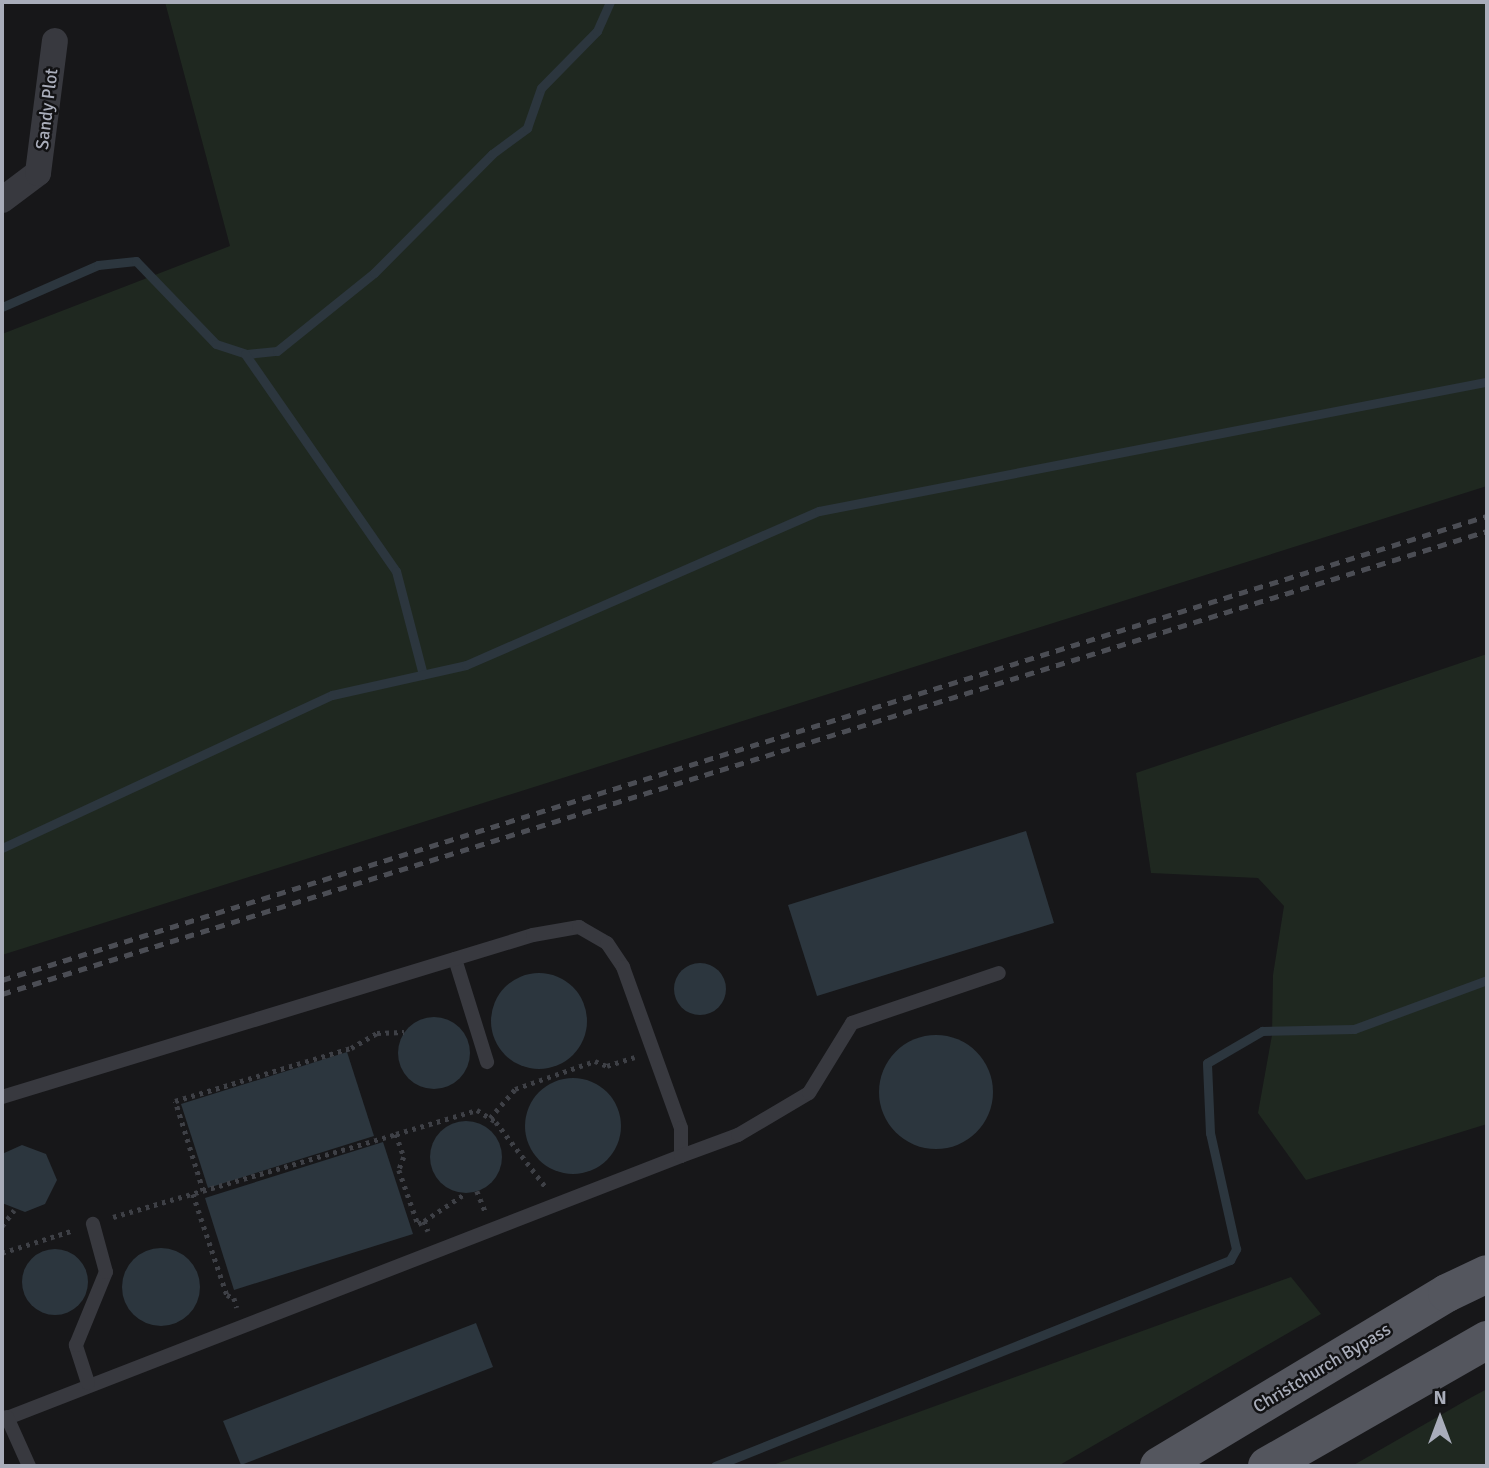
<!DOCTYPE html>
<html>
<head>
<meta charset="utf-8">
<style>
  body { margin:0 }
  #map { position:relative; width:1489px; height:1468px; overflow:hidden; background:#171719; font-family:Signika,sans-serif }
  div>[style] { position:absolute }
  .green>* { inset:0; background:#1f2820 }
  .water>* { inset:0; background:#2c363e }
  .round { border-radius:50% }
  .stream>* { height:9px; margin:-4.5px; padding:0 4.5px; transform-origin:4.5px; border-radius:4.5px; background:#2c363e }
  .path>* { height:4.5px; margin-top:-2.25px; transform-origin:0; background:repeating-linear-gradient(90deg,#3e4046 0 3.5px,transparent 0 8.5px) }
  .service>* { height:14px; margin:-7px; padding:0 7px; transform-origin:7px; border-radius:7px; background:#38393f }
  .minor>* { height:26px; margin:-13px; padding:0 13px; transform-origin:13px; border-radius:13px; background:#38393f }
  .primary>* { height:38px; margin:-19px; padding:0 19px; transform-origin:19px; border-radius:19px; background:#54565e }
  .rail>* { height:5px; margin-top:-2.5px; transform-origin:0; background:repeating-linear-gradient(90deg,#4b4d54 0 9px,transparent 0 16px) }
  span { translate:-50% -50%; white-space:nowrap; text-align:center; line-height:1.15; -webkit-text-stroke:5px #121214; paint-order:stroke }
  .street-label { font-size:18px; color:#a9adba }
  .frame { position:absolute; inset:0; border:4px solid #a9adba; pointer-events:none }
  .north { position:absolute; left:1405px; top:1384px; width:70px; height:70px; -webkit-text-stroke:5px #121214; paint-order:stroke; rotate:0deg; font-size:19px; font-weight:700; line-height:28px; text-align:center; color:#a9adba }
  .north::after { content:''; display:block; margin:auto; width:24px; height:32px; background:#a9adba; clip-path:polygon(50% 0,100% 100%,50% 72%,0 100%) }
</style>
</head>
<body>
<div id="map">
  <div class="green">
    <i style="clip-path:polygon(165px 2px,1487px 2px,1487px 486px,2px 955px,2px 334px,230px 246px)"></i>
    <i style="clip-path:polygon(1487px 654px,1487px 1124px,1306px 1180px,1258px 1113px,1272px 1035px,1273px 975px,1284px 906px,1258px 878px,1151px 873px,1136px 773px)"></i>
    <i style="clip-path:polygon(1291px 1277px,1321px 1314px,1058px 1466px,770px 1466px)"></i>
    <i style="clip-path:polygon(1487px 1389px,1487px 1466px,1352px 1466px,1472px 1397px)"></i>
  </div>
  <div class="water">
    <i style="clip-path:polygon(1026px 831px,1054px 923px,817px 996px,788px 905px)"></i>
    <i class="round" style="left:674px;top:963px;width:52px;height:52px"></i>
    <i class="round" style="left:491px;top:973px;width:96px;height:96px"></i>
    <i class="round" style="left:398px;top:1017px;width:72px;height:72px"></i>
    <i class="round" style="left:879px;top:1035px;width:114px;height:114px"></i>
    <i style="clip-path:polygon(347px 1052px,374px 1136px,208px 1188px,181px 1104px)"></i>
    <i class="round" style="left:525px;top:1078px;width:96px;height:96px"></i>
    <i class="round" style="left:430px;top:1121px;width:72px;height:72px"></i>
    <i style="clip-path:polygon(383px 1142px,413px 1234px,234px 1290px,205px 1198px)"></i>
    <i style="clip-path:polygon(22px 1145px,46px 1154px,57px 1180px,45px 1204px,25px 1212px,2px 1203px,2px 1154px)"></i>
    <i class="round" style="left:122px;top:1248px;width:78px;height:78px"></i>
    <i class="round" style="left:22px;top:1249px;width:66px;height:66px"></i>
    <i style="clip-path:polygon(476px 1323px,493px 1367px,241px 1465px,223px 1421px)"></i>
  </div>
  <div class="stream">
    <i style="left:2px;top:307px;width:105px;rotate:-23.6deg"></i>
    <i style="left:98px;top:265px;width:38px;rotate:-6deg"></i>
    <i style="left:136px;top:261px;width:115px;rotate:46.1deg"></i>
    <i style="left:216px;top:344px;width:33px;rotate:18deg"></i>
    <i style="left:247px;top:354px;width:30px;rotate:-6deg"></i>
    <i style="left:277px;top:351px;width:124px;rotate:-38.8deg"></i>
    <i style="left:374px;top:273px;width:168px;rotate:-45.2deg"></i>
    <i style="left:492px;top:154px;width:44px;rotate:-36.6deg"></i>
    <i style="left:527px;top:128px;width:42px;rotate:-70.7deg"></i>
    <i style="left:541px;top:88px;width:80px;rotate:-45.5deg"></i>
    <i style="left:597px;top:31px;width:32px;rotate:-66deg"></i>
    <i style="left:245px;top:354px;width:264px;rotate:55.2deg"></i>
    <i style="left:396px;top:571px;width:107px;rotate:75.4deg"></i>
    <i style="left:2px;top:848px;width:364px;rotate:-24.9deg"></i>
    <i style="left:332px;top:695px;width:137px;rotate:-12.6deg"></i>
    <i style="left:466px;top:665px;width:385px;rotate:-23.6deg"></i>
    <i style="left:819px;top:511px;width:678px;rotate:-10.96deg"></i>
    <i style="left:715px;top:1466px;width:555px;rotate:-21.8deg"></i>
    <i style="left:1230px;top:1260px;width:13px;rotate:-61deg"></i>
    <i style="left:1236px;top:1249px;width:119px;rotate:-102.6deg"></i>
    <i style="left:1210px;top:1133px;width:70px;rotate:-92.5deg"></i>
    <i style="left:1207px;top:1063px;width:64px;rotate:-30.2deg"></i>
    <i style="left:1262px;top:1031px;width:92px;rotate:-1.2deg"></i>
    <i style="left:1354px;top:1029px;width:142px;rotate:-20.2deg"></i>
  </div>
  <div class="path">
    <i style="left:490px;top:1118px;width:38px;rotate:-49deg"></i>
    <i style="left:515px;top:1089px;width:85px;rotate:-19.3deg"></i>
    <i style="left:595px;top:1061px;width:13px;rotate:23deg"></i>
    <i style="left:607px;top:1066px;width:29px;rotate:-18deg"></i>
    <i style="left:396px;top:1134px;width:84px;rotate:-16.5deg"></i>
    <i style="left:477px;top:1110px;width:22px;rotate:32deg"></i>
    <i style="left:496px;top:1122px;width:81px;rotate:52.6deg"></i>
    <i style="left:203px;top:1191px;width:94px;rotate:-107.3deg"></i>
    <i style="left:175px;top:1101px;width:184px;rotate:-16.8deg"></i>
    <i style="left:351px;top:1048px;width:30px;rotate:-30deg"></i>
    <i style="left:377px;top:1033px;width:27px;rotate:-2deg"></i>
    <i style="left:477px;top:1191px;width:22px;rotate:68deg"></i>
    <i style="left:193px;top:1194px;width:107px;rotate:71.4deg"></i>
    <i style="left:227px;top:1295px;width:8px;rotate:23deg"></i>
    <i style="left:234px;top:1298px;width:10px;rotate:73deg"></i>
    <i style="left:113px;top:1217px;width:295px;rotate:-16.3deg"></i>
    <i style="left:396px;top:1134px;width:24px;rotate:71deg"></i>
    <i style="left:404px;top:1157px;width:14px;rotate:111deg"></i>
    <i style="left:399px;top:1170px;width:57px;rotate:70.6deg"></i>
    <i style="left:418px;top:1224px;width:7px;rotate:-27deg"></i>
    <i style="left:424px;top:1221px;width:11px;rotate:68deg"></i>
    <i style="left:424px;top:1221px;width:50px;rotate:-33.7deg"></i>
    <i style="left:2px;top:1226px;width:20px;rotate:-53deg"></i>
    <i style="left:2px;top:1253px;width:76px;rotate:-17.7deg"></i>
  </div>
  <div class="service">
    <i style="left:455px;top:959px;width:108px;rotate:72.7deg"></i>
    <i style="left:2px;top:1097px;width:555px;rotate:-16.97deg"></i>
    <i style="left:533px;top:935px;width:47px;rotate:-9.9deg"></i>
    <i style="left:579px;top:927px;width:32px;rotate:30deg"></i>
    <i style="left:607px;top:943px;width:29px;rotate:56deg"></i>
    <i style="left:623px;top:967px;width:171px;rotate:70.2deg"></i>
    <i style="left:681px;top:1128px;width:28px;rotate:90deg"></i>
    <i style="left:681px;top:1156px;width:729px;rotate:158.75deg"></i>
    <i style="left:681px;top:1156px;width:61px;rotate:-20.2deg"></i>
    <i style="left:738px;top:1135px;width:82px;rotate:-30.6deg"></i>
    <i style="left:809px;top:1093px;width:82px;rotate:-58.4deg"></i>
    <i style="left:852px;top:1023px;width:155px;rotate:-18.8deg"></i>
    <i style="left:88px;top:1383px;width:40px;rotate:-108deg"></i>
    <i style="left:76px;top:1345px;width:79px;rotate:-67.7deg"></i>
    <i style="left:106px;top:1272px;width:50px;rotate:-105.2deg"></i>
    <i style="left:7px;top:1417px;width:54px;rotate:65.8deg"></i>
  </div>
  <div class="minor">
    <i style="left:2px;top:200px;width:45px;rotate:-36.9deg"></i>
    <i style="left:38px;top:173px;width:133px;rotate:-82.7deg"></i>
  </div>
  <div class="primary">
    <i style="left:1159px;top:1466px;width:336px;rotate:-31deg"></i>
    <i style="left:1447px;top:1293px;width:44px;rotate:-25.4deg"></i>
    <i style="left:1267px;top:1466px;width:254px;rotate:-29.8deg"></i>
  </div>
  <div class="rail">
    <i style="left:2px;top:980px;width:1556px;rotate:-17.35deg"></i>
    <i style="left:2px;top:994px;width:1556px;rotate:-17.32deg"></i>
  </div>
  <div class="street-label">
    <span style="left:47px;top:109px;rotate:-83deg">Sandy Plot</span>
    <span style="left:1322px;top:1368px;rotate:-31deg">Christchurch Bypass</span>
  </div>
  <div class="frame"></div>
  <div class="north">N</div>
</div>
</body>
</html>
